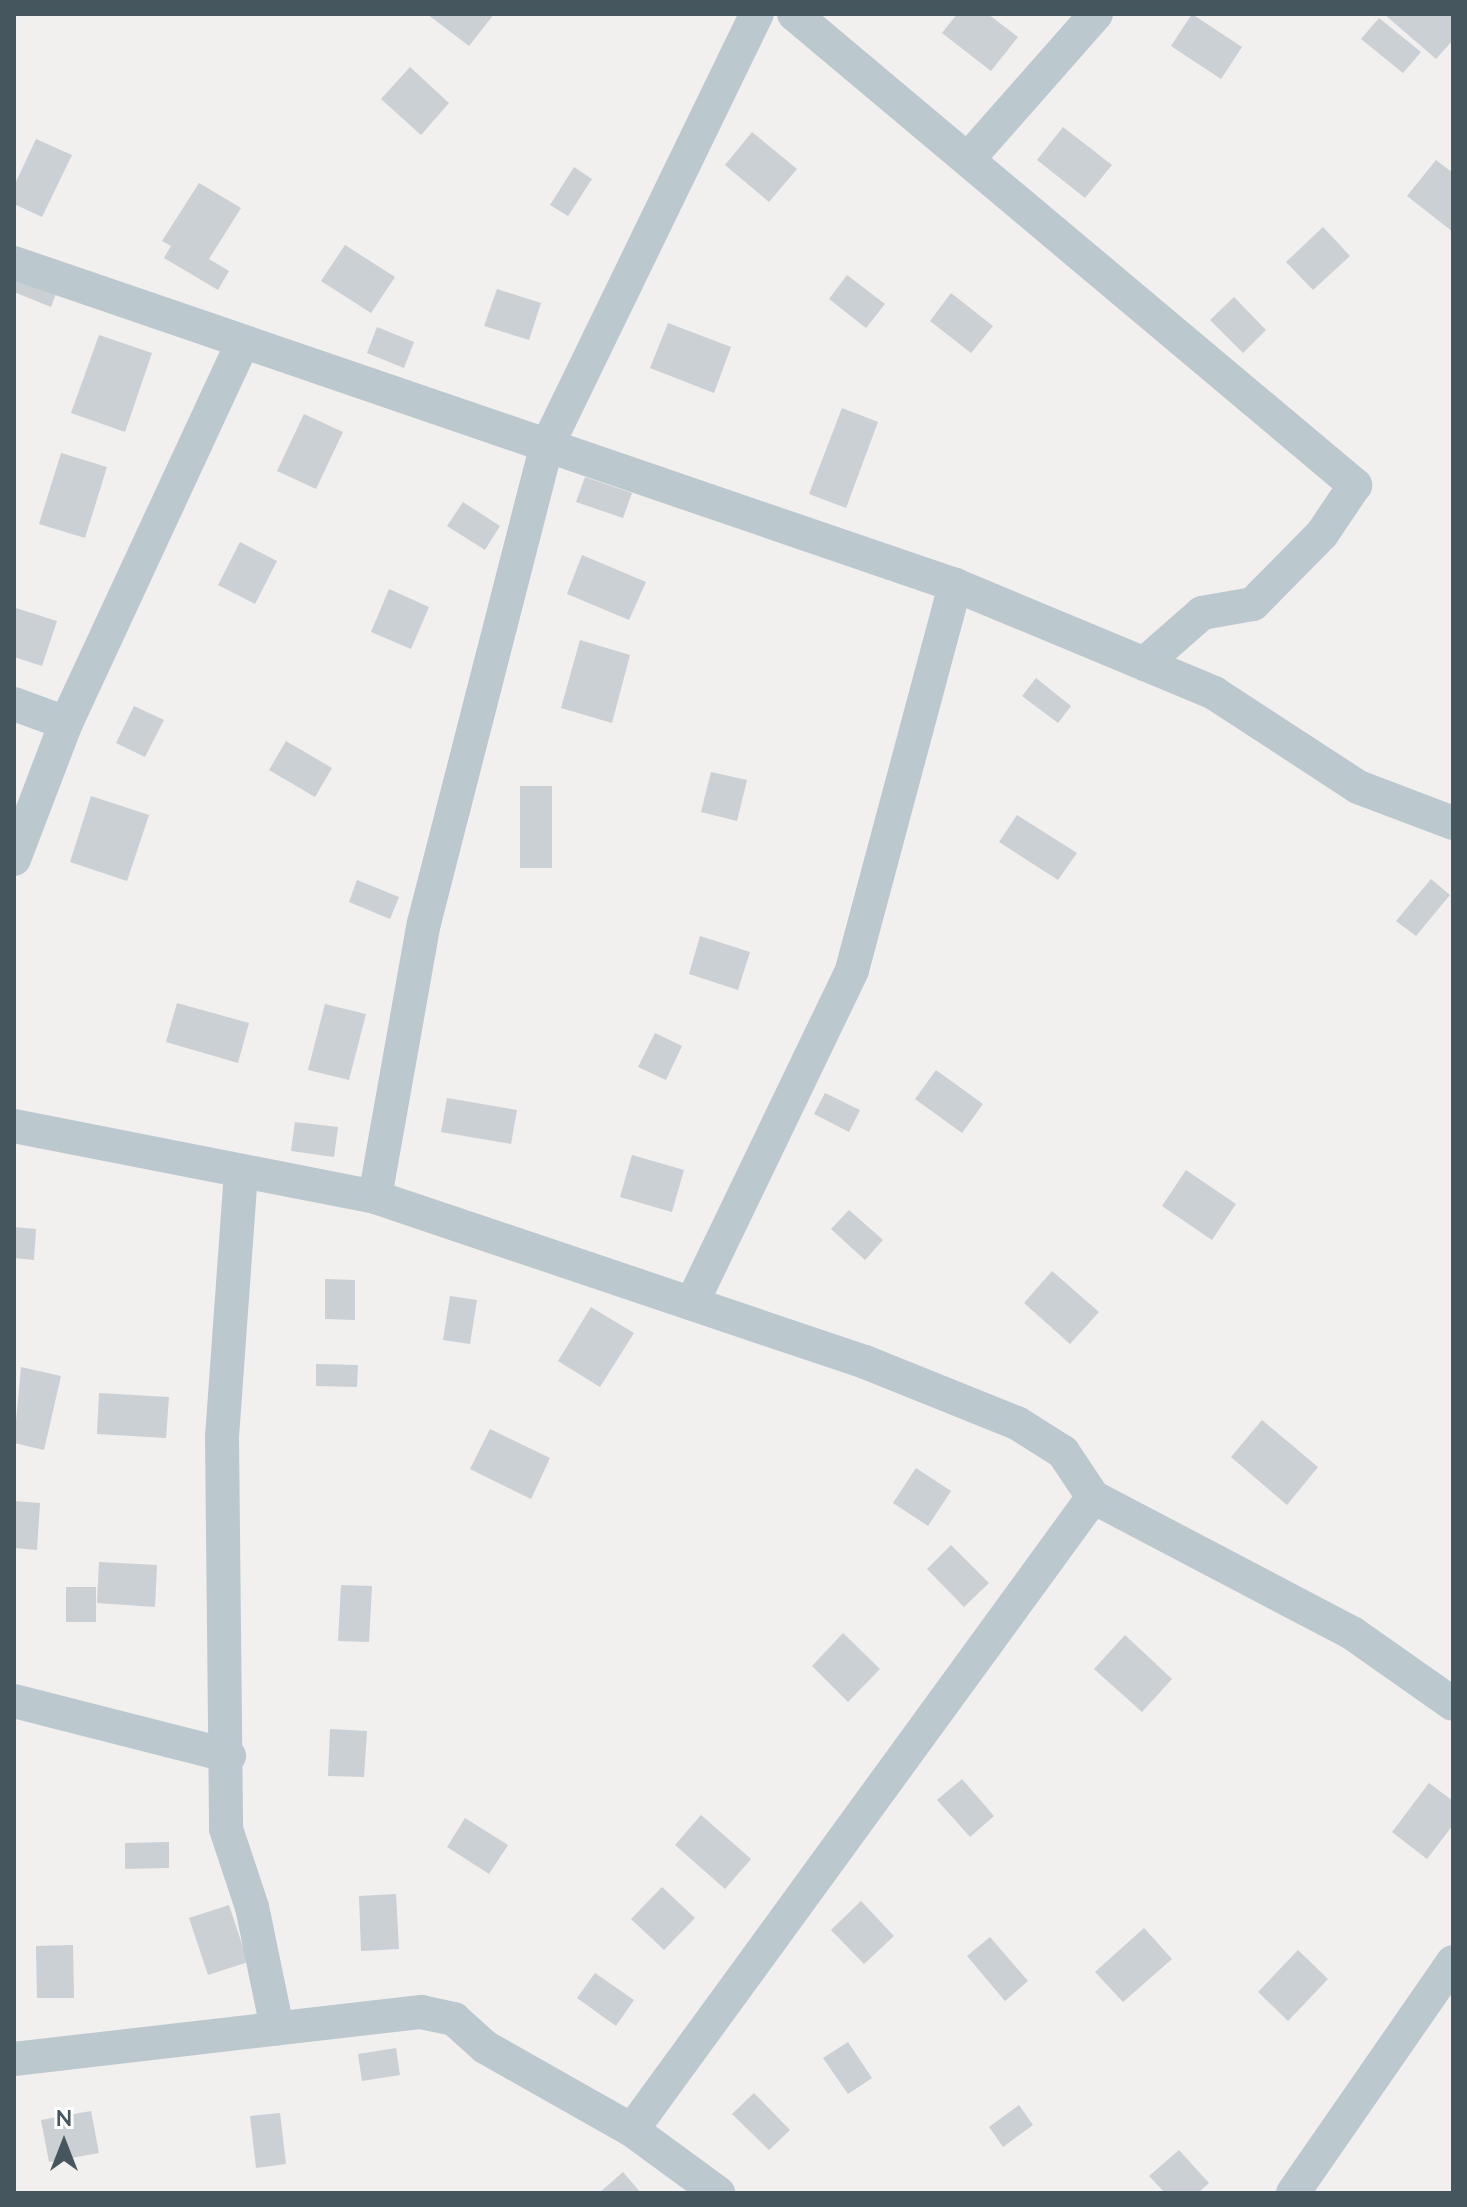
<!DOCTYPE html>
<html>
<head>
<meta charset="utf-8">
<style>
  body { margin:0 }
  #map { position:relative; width:1467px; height:2207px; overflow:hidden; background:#f2efef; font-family:"Nunito Sans",sans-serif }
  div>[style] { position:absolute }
  .building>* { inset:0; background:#cad0d4 }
  .street>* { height:34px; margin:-17px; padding:0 17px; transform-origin:17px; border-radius:17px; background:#bbc9cf }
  span { translate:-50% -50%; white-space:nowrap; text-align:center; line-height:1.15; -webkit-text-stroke:8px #fff; paint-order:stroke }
  .frame { position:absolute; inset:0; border:16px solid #45565e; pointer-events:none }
  .north { position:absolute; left:24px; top:2103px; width:80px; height:80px; -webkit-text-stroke:6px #fff; paint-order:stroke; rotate:0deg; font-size:22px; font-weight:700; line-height:32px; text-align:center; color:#45565e }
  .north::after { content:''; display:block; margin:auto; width:28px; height:36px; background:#45565e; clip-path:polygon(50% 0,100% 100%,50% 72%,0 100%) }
</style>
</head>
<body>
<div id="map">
  <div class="building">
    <i style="clip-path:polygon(427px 14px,494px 14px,469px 46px)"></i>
    <i style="clip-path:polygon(957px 14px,988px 14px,1018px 37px,991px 71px,942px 33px)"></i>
    <i style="clip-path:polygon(1192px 14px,1242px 47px,1221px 79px,1171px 46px)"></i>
    <i style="clip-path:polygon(1384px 14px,1453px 14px,1453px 40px,1436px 59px)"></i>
    <i style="clip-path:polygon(1379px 18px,1421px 52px,1403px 73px,1361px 39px)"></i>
    <i style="clip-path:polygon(410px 67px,449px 103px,421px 135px,381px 99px)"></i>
    <i style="clip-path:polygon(1063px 127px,1112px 165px,1085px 198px,1037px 160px)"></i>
    <i style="clip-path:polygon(752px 132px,797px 169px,769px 202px,725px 165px)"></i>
    <i style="clip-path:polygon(36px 139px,72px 155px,42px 217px,14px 204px,14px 186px)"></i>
    <i style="clip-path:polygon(1436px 160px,1453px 173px,1453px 232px,1407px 196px)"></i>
    <i style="clip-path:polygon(574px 167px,592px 179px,568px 216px,550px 205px)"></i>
    <i style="clip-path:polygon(199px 183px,241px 208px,209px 259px,229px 271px,218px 290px,164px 258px,171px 246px,162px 241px)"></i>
    <i style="clip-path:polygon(1323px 227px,1350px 256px,1313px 290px,1286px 262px)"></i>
    <i style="clip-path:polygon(345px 245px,395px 277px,371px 313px,321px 281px)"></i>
    <i style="clip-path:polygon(14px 269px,59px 286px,51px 307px,14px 292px)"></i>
    <i style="clip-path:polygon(847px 275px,885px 304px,866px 328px,829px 299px)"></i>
    <i style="clip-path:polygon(497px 289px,541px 303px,529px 340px,484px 326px)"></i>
    <i style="clip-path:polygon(951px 293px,993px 326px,971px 353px,930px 321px)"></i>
    <i style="clip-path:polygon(1234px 297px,1266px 330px,1243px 353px,1210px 320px)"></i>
    <i style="clip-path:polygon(668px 323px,731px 347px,714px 393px,650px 368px)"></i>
    <i style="clip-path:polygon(377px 327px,414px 342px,404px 368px,367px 353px)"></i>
    <i style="clip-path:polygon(99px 335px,152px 353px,125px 432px,71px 413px)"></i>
    <i style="clip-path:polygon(842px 408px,878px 422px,846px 508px,809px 494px)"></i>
    <i style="clip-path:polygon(304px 414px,343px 432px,316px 489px,277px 471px)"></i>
    <i style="clip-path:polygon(61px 453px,107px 467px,85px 538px,39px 524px)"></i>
    <i style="clip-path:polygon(585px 477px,632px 493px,623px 518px,576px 502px)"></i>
    <i style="clip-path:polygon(463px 502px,500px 526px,485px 550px,447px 526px)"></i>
    <i style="clip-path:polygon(240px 542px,277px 561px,255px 604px,218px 585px)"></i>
    <i style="clip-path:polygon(582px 555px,646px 582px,629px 620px,567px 594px)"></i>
    <i style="clip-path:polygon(389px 589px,429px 607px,411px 649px,371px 632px)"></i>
    <i style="clip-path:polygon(16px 608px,57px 621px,42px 666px,14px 657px)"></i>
    <i style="clip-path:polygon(580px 640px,630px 655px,612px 723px,561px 708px)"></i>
    <i style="clip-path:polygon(1036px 678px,1071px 706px,1058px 723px,1022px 696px)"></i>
    <i style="clip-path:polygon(134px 706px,164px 720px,145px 757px,116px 743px)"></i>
    <i style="clip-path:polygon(286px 741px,332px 768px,315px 797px,269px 770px)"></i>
    <i style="clip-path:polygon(711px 772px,747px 780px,737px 821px,701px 812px)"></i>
    <i style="clip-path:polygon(520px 786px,552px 786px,552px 868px,520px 868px)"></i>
    <i style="clip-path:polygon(91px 796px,149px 815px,127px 881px,70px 862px)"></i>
    <i style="clip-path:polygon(1017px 815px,1077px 853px,1058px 880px,999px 842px)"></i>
    <i style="clip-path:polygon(1431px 879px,1450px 895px,1416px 936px,1396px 921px)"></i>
    <i style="clip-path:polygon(357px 880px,399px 897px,390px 919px,349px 902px)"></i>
    <i style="clip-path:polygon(700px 936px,750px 952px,738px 990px,689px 974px)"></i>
    <i style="clip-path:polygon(177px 1003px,249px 1023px,238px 1063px,166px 1042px)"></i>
    <i style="clip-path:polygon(325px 1004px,366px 1014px,349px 1080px,308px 1070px)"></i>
    <i style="clip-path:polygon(655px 1033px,682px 1046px,666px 1080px,638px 1067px)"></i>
    <i style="clip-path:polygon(936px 1070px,983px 1104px,962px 1133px,915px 1099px)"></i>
    <i style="clip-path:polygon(825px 1093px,860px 1110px,849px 1132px,814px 1114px)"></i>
    <i style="clip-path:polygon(447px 1098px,517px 1110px,511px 1144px,441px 1132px)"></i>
    <i style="clip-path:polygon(295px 1122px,338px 1127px,334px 1157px,291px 1151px)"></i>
    <i style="clip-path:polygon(632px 1155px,684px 1170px,672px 1212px,620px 1197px)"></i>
    <i style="clip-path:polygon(1186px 1170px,1236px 1204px,1212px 1240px,1162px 1206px)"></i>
    <i style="clip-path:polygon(849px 1210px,883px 1240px,865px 1260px,831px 1229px)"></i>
    <i style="clip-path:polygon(14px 1227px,36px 1229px,34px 1260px,14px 1258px)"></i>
    <i style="clip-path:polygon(1052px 1271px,1099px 1312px,1070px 1344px,1024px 1303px)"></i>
    <i style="clip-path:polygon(325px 1279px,355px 1280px,355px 1320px,325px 1319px)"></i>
    <i style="clip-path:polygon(450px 1296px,477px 1300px,470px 1344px,443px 1340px)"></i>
    <i style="clip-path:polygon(591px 1307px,634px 1333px,600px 1387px,558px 1361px)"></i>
    <i style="clip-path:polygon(316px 1364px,358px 1365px,357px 1387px,316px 1386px)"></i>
    <i style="clip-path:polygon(21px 1367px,61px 1376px,44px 1450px,14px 1443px)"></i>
    <i style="clip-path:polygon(99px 1393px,169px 1397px,166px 1438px,97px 1434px)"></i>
    <i style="clip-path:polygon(1262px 1420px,1318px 1467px,1287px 1505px,1231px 1457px)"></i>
    <i style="clip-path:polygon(490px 1429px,550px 1458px,531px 1499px,470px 1469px)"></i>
    <i style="clip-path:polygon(916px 1468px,951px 1491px,928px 1526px,893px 1503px)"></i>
    <i style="clip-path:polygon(14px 1501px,40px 1503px,37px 1550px,14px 1548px)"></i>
    <i style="clip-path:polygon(951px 1545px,989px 1583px,964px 1607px,927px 1569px)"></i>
    <i style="clip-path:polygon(99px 1562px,157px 1565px,155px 1607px,97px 1603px)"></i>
    <i style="clip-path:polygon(341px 1585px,372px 1586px,369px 1642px,338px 1641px)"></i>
    <i style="clip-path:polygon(66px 1587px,96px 1587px,96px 1622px,66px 1622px)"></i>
    <i style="clip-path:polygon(843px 1633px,880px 1669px,848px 1702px,812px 1666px)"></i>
    <i style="clip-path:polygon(1125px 1635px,1172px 1679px,1142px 1712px,1094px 1669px)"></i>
    <i style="clip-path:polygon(330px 1729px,367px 1731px,364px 1777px,328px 1776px)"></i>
    <i style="clip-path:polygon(962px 1779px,994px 1816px,970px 1837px,937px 1800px)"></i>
    <i style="clip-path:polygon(1429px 1783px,1453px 1801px,1453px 1825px,1427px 1859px,1392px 1832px)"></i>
    <i style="clip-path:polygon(701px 1815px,751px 1859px,725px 1889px,675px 1845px)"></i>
    <i style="clip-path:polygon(465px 1818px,508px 1845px,489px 1874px,447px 1847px)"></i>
    <i style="clip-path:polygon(169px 1842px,169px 1868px,125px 1869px,125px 1843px)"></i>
    <i style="clip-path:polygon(662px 1887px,695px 1918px,664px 1950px,631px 1919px)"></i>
    <i style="clip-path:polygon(396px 1894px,399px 1949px,361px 1951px,359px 1896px)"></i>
    <i style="clip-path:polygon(861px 1901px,894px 1936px,864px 1964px,831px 1930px)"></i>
    <i style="clip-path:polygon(229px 1905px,248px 1962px,208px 1975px,189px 1918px)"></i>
    <i style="clip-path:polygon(1144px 1928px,1172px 1959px,1123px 2002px,1095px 1972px)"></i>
    <i style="clip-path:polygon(990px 1937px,1028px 1981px,1005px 2001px,967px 1956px)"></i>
    <i style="clip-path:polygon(73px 1945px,74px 1998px,37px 1998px,36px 1946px)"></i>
    <i style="clip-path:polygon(1298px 1950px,1328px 1979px,1288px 2021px,1258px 1992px)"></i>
    <i style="clip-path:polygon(595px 1973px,634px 2000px,616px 2026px,577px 1998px)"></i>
    <i style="clip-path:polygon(848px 2042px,872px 2078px,848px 2094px,823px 2058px)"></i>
    <i style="clip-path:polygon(396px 2048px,400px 2075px,362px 2081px,358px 2054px)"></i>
    <i style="clip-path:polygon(754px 2093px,790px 2130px,769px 2150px,732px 2114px)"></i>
    <i style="clip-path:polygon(1019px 2105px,1033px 2125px,1003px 2147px,989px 2127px)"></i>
    <i style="clip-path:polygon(91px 2111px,99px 2153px,49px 2162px,41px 2120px)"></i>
    <i style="clip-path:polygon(280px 2113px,286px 2164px,256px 2168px,250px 2116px)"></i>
    <i style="clip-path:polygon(1179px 2150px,1209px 2183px,1198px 2193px,1165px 2193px,1149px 2176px)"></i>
    <i style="clip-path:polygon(623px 2172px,641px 2193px,599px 2193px)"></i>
  </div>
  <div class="street">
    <i style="left:794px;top:14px;width:733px;rotate:40.02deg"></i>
    <i style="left:1355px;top:485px;width:59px;rotate:124deg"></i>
    <i style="left:1322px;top:534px;width:98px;rotate:134.6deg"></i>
    <i style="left:1253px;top:604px;width:52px;rotate:170deg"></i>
    <i style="left:1202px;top:613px;width:77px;rotate:138.7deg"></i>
    <i style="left:969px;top:158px;width:192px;rotate:-48.6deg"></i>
    <i style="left:14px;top:263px;width:995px;rotate:18.89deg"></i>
    <i style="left:955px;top:585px;width:281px;rotate:22.6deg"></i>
    <i style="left:1214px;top:693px;width:172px;rotate:33.1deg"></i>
    <i style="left:1358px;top:787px;width:102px;rotate:20.8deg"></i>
    <i style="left:14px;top:704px;width:55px;rotate:20.1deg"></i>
    <i style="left:14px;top:859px;width:146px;rotate:-69.1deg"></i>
    <i style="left:66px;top:723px;width:416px;rotate:-65.1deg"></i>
    <i style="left:14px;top:1126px;width:368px;rotate:11.1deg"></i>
    <i style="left:375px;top:1197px;width:517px;rotate:18.61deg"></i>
    <i style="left:865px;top:1362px;width:164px;rotate:21.9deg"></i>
    <i style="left:1017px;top:1423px;width:54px;rotate:32.2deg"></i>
    <i style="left:1063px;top:1452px;width:54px;rotate:56.3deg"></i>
    <i style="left:1093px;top:1497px;width:293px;rotate:27.7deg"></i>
    <i style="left:1352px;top:1633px;width:123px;rotate:35.1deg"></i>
    <i style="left:241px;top:1172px;width:266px;rotate:94.1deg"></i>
    <i style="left:222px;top:1437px;width:392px;rotate:89.4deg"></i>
    <i style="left:226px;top:1829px;width:82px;rotate:71.6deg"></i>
    <i style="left:252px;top:1907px;width:124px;rotate:78.3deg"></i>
    <i style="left:375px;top:1197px;width:278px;rotate:-79.9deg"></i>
    <i style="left:424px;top:923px;width:490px;rotate:-75.6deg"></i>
    <i style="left:546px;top:448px;width:483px;rotate:-64.1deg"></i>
    <i style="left:692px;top:1303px;width:369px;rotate:-64.3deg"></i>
    <i style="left:852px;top:970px;width:399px;rotate:-75deg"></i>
    <i style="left:14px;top:1701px;width:222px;rotate:14.3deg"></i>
    <i style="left:14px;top:2059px;width:410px;rotate:-6.6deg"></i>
    <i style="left:421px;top:2012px;width:34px;rotate:12deg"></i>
    <i style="left:454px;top:2019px;width:42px;rotate:42.1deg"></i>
    <i style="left:485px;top:2047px;width:169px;rotate:29.5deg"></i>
    <i style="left:632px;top:2130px;width:107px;rotate:36.2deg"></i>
    <i style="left:632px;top:2130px;width:783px;rotate:-53.93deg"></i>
    <i style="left:1293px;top:2193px;width:281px;rotate:-55.3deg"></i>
  </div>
  <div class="frame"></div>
  <div class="north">N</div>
</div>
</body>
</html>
